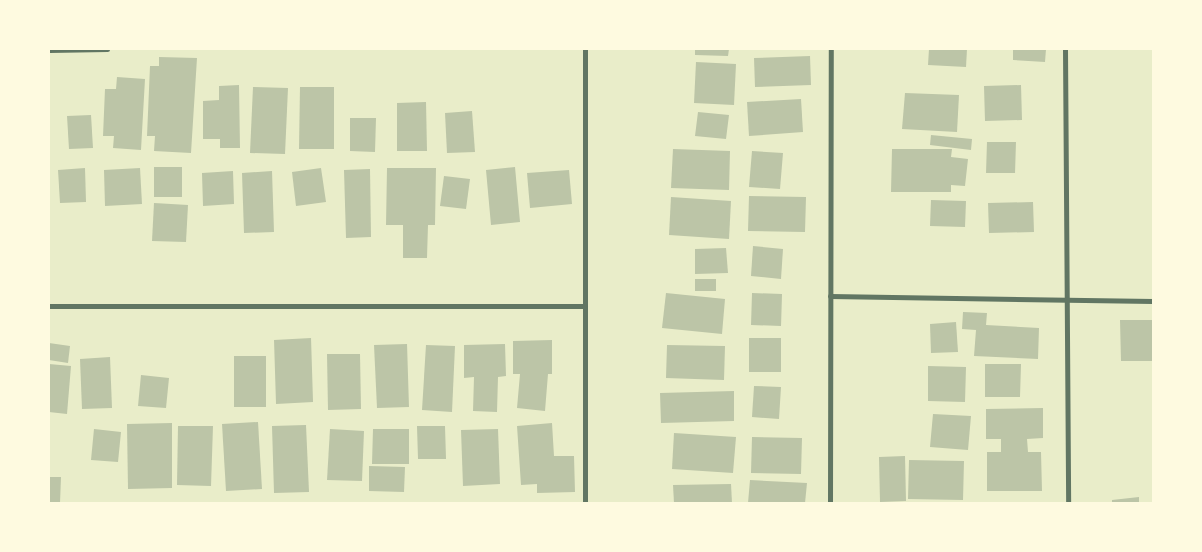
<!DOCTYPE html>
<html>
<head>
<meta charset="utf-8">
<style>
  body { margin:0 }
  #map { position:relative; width:1202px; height:552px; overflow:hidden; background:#e9edc9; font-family:"IBM Plex Sans",sans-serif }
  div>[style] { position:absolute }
  .building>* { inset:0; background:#bcc5a7 }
  .minor>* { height:5px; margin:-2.5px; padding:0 2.5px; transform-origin:2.5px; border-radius:2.5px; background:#617663 }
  span { translate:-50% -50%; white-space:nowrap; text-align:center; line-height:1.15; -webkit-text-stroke:5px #fefae0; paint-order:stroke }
  .frame { position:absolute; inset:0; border:50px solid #fefae0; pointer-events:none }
</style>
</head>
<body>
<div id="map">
  <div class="building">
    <i style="clip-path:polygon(695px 49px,729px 49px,728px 56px,695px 55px)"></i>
    <i style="clip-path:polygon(929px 49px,967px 49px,966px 67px,928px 65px)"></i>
    <i style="clip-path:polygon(1013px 49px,1046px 49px,1045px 62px,1013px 60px)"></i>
    <i style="clip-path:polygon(810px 56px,811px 85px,755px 87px,754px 58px)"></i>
    <i style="clip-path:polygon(159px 57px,197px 58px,191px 153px,154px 151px,155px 136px,147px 136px,150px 66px,159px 66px)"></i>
    <i style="clip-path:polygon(696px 62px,736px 64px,734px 105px,694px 103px)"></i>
    <i style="clip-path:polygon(117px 77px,145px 79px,141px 150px,113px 148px,114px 136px,103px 136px,105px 89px,116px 89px)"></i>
    <i style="clip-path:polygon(239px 85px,240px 148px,220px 148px,220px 139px,203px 139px,203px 101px,219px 100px,219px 86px)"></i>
    <i style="clip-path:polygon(1021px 85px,1022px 120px,985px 121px,984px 86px)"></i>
    <i style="clip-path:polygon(253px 87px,288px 88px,285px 154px,250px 153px)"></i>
    <i style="clip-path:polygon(300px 87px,334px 87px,334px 149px,299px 149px)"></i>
    <i style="clip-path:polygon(905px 93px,959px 95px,957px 132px,902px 129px)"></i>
    <i style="clip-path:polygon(801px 99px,803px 132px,749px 136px,747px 102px)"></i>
    <i style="clip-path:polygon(426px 102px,427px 151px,397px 151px,397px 103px)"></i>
    <i style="clip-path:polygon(472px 111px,475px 152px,447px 153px,445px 113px)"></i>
    <i style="clip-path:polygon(698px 112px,729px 115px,726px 139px,695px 136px)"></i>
    <i style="clip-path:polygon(91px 115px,93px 148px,69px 149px,67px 116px)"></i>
    <i style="clip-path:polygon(350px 118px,376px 118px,375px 152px,350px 151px)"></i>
    <i style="clip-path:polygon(931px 135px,972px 139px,971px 150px,930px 145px)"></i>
    <i style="clip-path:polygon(987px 142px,1016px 142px,1015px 173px,986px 173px)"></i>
    <i style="clip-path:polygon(673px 149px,730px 151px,729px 190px,671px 188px)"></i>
    <i style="clip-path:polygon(892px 149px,952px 149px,951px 157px,968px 159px,965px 186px,951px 185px,951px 192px,891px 192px)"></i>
    <i style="clip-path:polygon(752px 151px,783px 153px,780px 189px,749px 187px)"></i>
    <i style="clip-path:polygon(154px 167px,182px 167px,182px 197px,154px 197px)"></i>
    <i style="clip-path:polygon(515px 167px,520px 222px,491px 225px,486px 170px)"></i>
    <i style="clip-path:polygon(85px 168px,86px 202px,60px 203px,58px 170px)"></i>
    <i style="clip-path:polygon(140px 168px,142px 204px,105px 206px,104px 170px)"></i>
    <i style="clip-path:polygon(321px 168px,326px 202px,296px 206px,292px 172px)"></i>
    <i style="clip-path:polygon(387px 168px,436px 168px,435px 225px,428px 225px,427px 258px,403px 258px,403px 225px,386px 225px)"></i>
    <i style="clip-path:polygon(370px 169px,371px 237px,346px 238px,344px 170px)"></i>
    <i style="clip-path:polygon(569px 170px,572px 204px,530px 208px,527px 173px)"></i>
    <i style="clip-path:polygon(233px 171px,234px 204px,203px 206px,202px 173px)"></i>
    <i style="clip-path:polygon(272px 171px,274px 232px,244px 233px,242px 173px)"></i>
    <i style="clip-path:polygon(444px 176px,470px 179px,466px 209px,440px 206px)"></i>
    <i style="clip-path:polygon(749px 196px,806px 197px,805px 232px,748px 231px)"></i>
    <i style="clip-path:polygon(671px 197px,731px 201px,729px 239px,669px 235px)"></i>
    <i style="clip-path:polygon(931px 200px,966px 201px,965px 227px,930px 226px)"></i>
    <i style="clip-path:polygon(1033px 202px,1034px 232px,989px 233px,988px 203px)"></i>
    <i style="clip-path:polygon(154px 203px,188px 205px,186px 242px,152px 241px)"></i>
    <i style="clip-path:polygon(753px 246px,783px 249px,781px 279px,751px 276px)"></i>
    <i style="clip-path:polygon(726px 248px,728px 273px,695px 274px,695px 249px)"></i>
    <i style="clip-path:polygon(695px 279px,716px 279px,716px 291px,695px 291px)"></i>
    <i style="clip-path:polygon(666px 293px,725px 299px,722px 334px,662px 328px)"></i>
    <i style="clip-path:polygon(752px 293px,782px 294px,781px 326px,751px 325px)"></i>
    <i style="clip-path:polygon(963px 312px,987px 313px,986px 325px,1039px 328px,1038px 359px,974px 356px,976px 330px,962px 329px)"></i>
    <i style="clip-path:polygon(1120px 320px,1153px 320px,1153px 361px,1121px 361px)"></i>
    <i style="clip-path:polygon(956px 322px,958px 352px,931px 353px,930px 324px)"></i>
    <i style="clip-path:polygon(311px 338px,313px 402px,276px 404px,274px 340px)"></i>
    <i style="clip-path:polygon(749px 338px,781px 338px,781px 372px,749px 372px)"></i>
    <i style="clip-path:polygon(552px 340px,552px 374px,548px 374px,545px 411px,517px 408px,520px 374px,513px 374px,513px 341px)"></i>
    <i style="clip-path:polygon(49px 343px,70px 346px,68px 363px,49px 360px)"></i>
    <i style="clip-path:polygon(407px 344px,409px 407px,377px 408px,374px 345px)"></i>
    <i style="clip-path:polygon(505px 344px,506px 376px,498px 377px,497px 412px,473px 411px,474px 377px,464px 378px,464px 345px)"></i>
    <i style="clip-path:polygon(426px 345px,455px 346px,452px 412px,422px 410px)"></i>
    <i style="clip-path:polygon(667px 345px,725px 346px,724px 380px,666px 378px)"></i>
    <i style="clip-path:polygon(327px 354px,360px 354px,361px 409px,328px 410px)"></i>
    <i style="clip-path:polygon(234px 356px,266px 356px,266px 407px,234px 407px)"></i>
    <i style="clip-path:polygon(110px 357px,112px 408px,82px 409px,80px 359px)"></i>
    <i style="clip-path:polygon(49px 364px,71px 366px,67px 414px,49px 412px)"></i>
    <i style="clip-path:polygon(985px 364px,1021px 364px,1020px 397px,985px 397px)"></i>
    <i style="clip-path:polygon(928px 366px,966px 367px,965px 402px,928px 401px)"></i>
    <i style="clip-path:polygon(141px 375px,169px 378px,166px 408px,138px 406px)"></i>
    <i style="clip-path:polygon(754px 386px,781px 387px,779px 419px,752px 417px)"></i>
    <i style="clip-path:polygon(734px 391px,734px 421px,661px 423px,660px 393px)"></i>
    <i style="clip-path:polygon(1043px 408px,1043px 438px,1027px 439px,1028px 452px,1041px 452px,1042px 491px,987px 491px,987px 452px,1001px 452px,1001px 439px,986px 439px,986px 409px)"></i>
    <i style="clip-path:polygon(933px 414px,971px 416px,968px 450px,930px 447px)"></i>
    <i style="clip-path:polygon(258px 422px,262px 489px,226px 491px,222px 424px)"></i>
    <i style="clip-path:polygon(172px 423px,172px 488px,128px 489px,127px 424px)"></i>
    <i style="clip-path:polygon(552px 423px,554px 456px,574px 456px,575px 492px,537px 493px,537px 484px,521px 485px,517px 426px)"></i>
    <i style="clip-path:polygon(306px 425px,309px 492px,274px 493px,272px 426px)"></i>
    <i style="clip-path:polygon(178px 426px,213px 426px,211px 486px,177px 485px)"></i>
    <i style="clip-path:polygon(417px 426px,445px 426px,446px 459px,418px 459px)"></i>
    <i style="clip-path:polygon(94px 429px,121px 432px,118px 462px,91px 460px)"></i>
    <i style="clip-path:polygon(330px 429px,364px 431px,362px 481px,327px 480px)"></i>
    <i style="clip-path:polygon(373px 429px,409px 429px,409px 464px,372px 464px)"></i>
    <i style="clip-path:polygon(498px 429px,500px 484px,463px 486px,461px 430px)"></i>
    <i style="clip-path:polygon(674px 433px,736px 437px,733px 473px,672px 469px)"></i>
    <i style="clip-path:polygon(752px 437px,802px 438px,801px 474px,751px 473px)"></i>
    <i style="clip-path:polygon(905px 456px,906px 501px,880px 502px,879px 457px)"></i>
    <i style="clip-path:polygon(909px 460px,964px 461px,963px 500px,908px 499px)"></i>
    <i style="clip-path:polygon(369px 466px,405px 467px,404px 492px,369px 491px)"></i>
    <i style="clip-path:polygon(49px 477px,61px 477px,60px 503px,49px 503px)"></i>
    <i style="clip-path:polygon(750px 480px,807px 483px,805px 503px,748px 503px)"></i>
    <i style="clip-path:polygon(731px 484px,732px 503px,674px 503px,673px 485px)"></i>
    <i style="clip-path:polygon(1139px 497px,1139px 503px,1112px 503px,1112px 500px)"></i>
  </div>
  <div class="minor">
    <i style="left:585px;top:49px;width:454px;rotate:90deg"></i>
    <i style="left:1065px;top:49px;width:454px;rotate:89.6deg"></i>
    <i style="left:49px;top:50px;width:58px;rotate:-1deg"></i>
    <i style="left:830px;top:296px;width:323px;rotate:0.9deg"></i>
    <i style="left:49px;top:306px;width:536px"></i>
    <i style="left:830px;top:503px;width:454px;rotate:-89.9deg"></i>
  </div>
  <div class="frame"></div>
</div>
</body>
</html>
